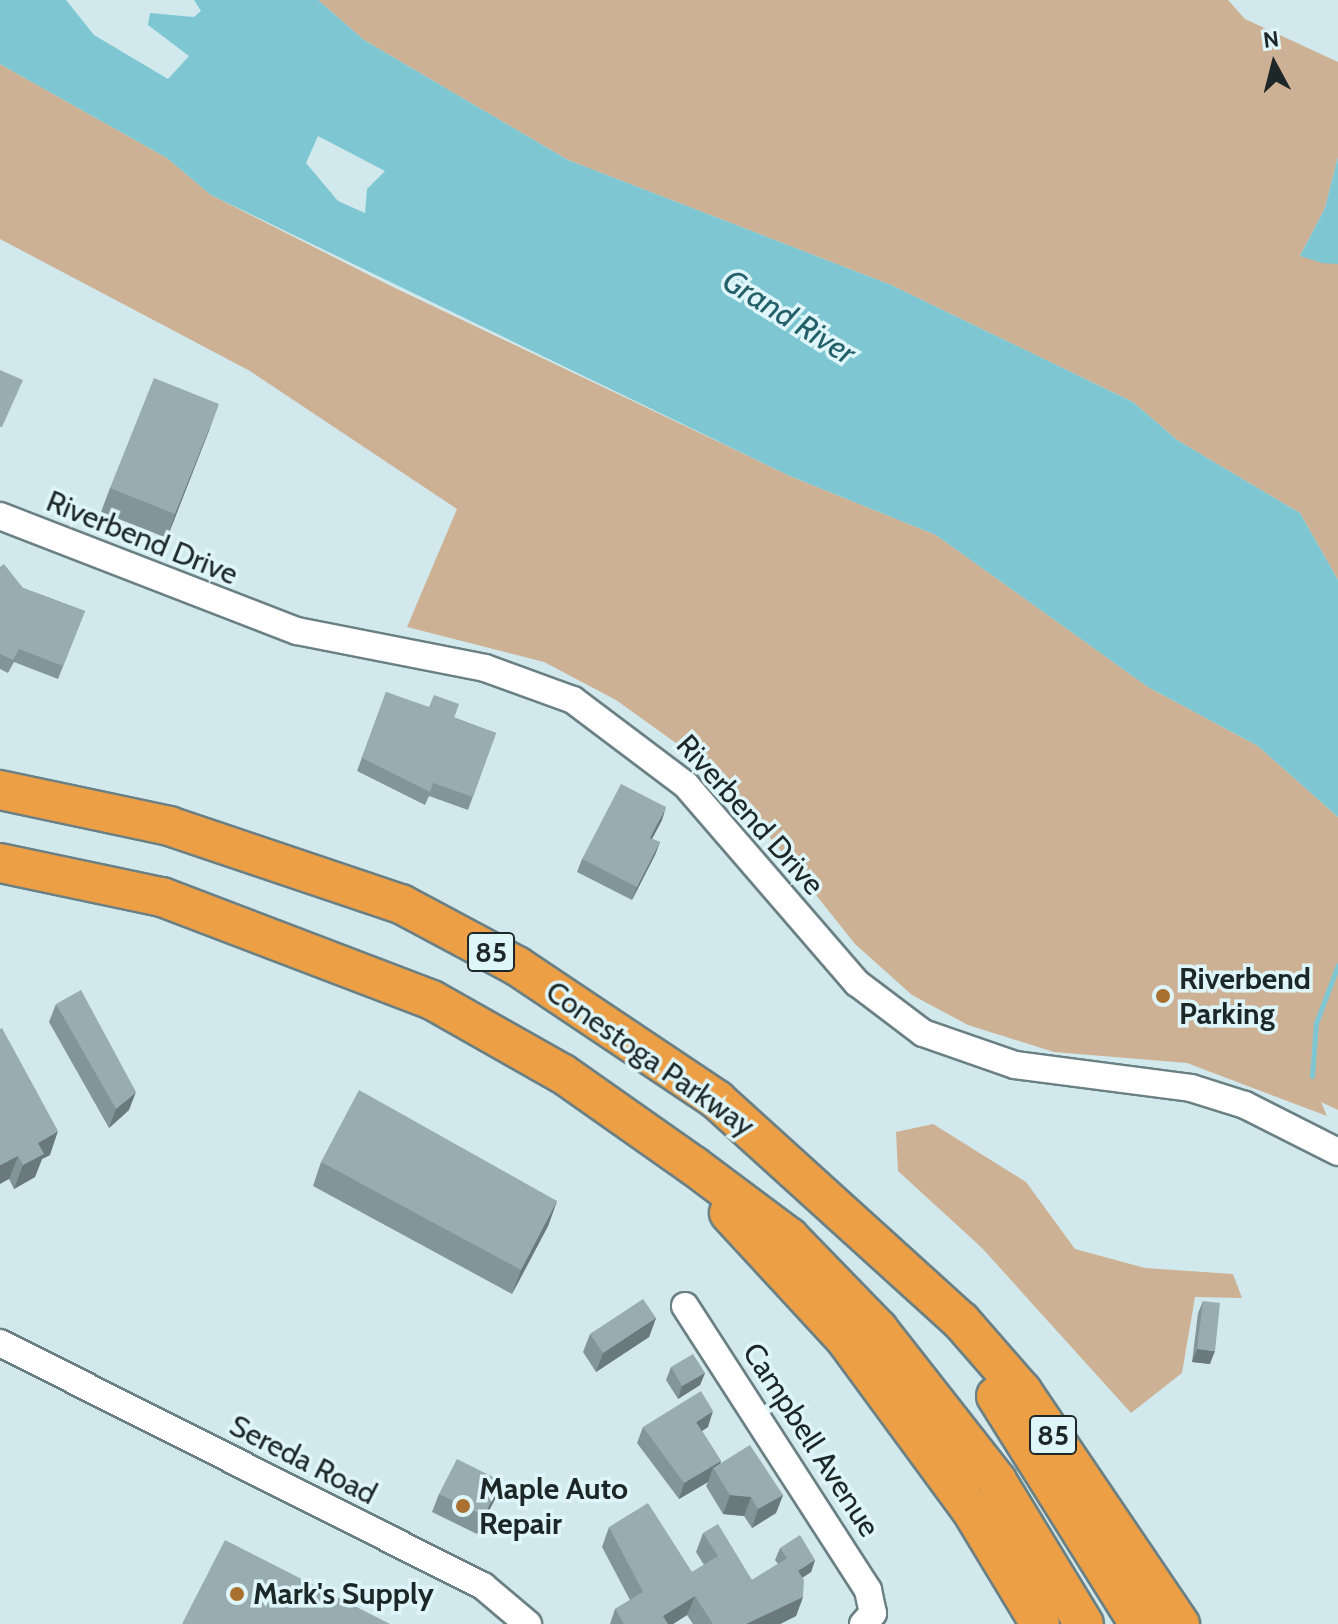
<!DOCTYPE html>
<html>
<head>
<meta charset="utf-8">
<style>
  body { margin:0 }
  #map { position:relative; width:1338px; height:1624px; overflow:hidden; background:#d1e9ed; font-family:Cabin,sans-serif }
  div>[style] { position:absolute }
  .green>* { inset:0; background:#cdb195 }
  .water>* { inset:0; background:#7ec7d2 }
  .stream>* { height:5px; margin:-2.5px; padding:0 2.5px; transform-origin:2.5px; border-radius:2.5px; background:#7ec7d2 }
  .roads { filter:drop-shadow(2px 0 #6b8084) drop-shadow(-2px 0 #6b8084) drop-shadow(0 2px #6b8084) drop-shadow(0 -2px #6b8084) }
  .minor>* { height:26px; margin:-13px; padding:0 13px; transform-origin:13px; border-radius:13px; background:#fff }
  .highway>* { height:38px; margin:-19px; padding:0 19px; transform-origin:19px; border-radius:19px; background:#ed9f45 }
  .wall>* { inset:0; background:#829598 }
  .shaded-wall>* { inset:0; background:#6a797c }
  .building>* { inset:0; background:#97adb1 }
  .dots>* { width:22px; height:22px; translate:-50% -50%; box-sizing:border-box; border:4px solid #def6fa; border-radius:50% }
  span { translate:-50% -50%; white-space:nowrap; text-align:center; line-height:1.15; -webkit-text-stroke:7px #def6fa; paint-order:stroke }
  .shield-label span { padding:2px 6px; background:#def6fa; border:2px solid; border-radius:6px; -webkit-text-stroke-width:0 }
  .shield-label { font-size:28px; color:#1e2728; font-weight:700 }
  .street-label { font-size:30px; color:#1e2728 }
  .poi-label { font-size:30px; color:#1e2728; font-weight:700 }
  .left { translate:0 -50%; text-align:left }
  .water-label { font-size:32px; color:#246069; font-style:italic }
  .north { position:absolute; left:1234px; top:24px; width:80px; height:80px; -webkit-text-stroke:6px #def6fa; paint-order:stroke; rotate:353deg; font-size:22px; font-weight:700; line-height:32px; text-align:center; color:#1e2728 }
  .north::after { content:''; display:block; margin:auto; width:28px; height:36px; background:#1e2728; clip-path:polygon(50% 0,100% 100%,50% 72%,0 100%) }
</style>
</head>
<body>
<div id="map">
  <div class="green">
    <i style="clip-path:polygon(318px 0,1228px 0,1245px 19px,1338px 62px,1338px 157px,1325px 208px,1300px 256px,1338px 264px,1338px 580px,1300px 513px,1177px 440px,1133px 402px,891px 285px,568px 160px,364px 40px)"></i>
    <i style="clip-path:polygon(0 64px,167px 158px,211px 195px,393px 287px,790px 476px,936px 535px,1148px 687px,1258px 746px,1338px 817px,1338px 1110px,1321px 1102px,1327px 1116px,1187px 1063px,1054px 1052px,968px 1025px,912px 995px,855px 944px,757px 821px,687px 751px,616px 700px,544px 662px,407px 627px,457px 509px,250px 371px,0 239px)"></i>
    <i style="clip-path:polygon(933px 1124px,1026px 1182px,1075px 1249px,1145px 1268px,1233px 1274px,1242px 1298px,1195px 1297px,1182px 1373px,1131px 1413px,982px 1248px,898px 1171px,896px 1132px)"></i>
  </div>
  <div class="water">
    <i style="clip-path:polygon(evenodd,0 0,66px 0,94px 35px,168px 79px,189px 56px,148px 25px,150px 13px,194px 17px,201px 11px,194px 0,318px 0,364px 40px,568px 160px,891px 285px,1133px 402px,1177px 440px,1300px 513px,1338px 580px,1338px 817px,1258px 746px,1148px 687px,936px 535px,790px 476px,211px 195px,167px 158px,0 64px,0 0,318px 136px,385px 171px,367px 189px,365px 213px,338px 201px,306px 163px,318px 136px)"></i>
    <i style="clip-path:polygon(1338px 157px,1338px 264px,1322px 263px,1300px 256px,1325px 208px)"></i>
  </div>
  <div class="stream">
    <i style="left:1312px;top:1076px;width:53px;rotate:-85.7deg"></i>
    <i style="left:1316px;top:1023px;width:62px;rotate:-69.2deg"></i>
  </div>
  <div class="roads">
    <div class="minor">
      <i style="left:0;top:516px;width:318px;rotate:21.2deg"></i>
      <i style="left:297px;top:631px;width:192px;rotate:11.1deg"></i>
      <i style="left:485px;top:668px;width:94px;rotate:20deg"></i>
      <i style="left:573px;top:700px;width:141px;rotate:37deg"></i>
      <i style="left:686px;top:785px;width:262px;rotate:49.2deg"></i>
      <i style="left:857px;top:983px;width:83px;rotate:37.1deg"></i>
      <i style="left:923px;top:1033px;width:97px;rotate:19.2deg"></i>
      <i style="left:1015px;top:1065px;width:177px;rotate:7.4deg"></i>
      <i style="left:1191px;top:1088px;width:57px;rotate:17.5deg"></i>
      <i style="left:1245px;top:1105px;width:104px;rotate:26.8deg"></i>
      <i style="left:685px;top:1306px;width:338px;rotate:57.2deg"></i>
      <i style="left:868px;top:1590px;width:24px;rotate:78deg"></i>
      <i style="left:873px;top:1613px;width:15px;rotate:132deg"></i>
      <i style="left:0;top:1343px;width:541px;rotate:26.71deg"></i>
      <i style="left:483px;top:1586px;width:59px;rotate:40.2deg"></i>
    </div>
    <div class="highway">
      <i style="left:0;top:790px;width:173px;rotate:12deg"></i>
      <i style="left:169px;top:826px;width:245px;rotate:18.6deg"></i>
      <i style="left:401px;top:904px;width:132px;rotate:28.1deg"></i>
      <i style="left:517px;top:966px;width:241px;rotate:33.8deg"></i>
      <i style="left:717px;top:1100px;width:329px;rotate:42.2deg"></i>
      <i style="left:961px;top:1321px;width:93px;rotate:48.9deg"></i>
      <i style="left:1022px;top:1391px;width:282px;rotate:55.9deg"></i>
      <i style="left:0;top:863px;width:166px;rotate:11.9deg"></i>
      <i style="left:162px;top:897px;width:289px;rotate:20.9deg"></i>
      <i style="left:432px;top:1000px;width:150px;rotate:29.5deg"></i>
      <i style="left:563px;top:1074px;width:160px;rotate:35.1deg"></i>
      <i style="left:694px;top:1166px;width:119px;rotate:36.8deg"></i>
      <i style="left:789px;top:1237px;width:128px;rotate:45.9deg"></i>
      <i style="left:878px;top:1329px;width:193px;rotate:51.9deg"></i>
      <i style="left:997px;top:1481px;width:167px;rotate:58.7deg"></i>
      <i style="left:729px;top:1213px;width:173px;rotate:47.3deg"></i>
      <i style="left:846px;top:1340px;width:211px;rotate:53.7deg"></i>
      <i style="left:971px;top:1510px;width:133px;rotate:58.8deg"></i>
      <i style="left:996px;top:1396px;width:269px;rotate:57.9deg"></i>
    </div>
  </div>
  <div class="wall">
    <i style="clip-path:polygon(210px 428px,167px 538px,101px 512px,110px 488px)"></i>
    <i style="clip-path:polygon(0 567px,23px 588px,85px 611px,58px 679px,14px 662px,8px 673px,0 669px)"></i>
    <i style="clip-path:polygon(386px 692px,496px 733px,468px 810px,429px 796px,425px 805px,357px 771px)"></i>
    <i style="clip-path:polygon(662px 820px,652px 839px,660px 842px,655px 855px,632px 900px,577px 872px,582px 859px)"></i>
    <i style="clip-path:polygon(56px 1004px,129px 1110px,109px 1128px,49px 1022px)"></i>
    <i style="clip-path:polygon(0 1029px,50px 1155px,42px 1159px,35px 1177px,14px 1189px,9px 1179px)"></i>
    <i style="clip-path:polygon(321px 1162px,557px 1201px,548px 1226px,512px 1294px,313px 1186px)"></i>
    <i style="clip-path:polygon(1203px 1301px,1210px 1364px,1192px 1362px,1198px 1313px)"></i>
    <i style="clip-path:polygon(656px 1318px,649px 1337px,596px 1372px,583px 1352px,590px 1334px)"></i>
    <i style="clip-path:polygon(671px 1367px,705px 1373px,700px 1385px,678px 1399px,666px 1380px)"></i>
    <i style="clip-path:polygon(643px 1427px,708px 1427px,702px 1431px,721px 1461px,720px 1463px,783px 1495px,776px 1513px,752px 1528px,744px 1516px,723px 1514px,706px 1486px,708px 1482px,679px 1499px,637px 1443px)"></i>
    <i style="clip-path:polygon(501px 1481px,495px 1499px,477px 1534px,432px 1512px,439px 1494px)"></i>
    <i style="clip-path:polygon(609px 1527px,692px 1572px,704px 1565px,696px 1552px,703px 1533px,752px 1580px,778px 1564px,775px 1560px,780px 1548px,815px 1560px,811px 1572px,802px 1578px,803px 1597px,796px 1616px,780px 1624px,693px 1624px,687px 1615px,673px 1624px,610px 1624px,615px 1609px,630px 1600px,602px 1547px)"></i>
  </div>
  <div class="shaded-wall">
    <i style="clip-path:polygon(219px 404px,210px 428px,167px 538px,175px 514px)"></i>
    <i style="clip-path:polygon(666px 807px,662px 820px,646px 850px,650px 838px)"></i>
    <i style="clip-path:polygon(660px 842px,655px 855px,632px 900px,637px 887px)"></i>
    <i style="clip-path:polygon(136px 1092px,129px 1110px,109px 1128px,116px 1109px)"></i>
    <i style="clip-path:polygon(58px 1131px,50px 1155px,42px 1159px,35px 1177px,14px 1189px,23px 1165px,38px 1143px)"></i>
    <i style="clip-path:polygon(18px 1156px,9px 1179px,0 1184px,0 1165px)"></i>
    <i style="clip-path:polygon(557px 1201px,548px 1226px,512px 1294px,521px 1270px)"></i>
    <i style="clip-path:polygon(656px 1318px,649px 1337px,596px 1372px,603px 1353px)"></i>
    <i style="clip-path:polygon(1197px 1349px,1215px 1351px,1210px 1364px,1192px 1362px)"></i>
    <i style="clip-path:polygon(705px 1373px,700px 1385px,678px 1399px,682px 1386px)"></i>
    <i style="clip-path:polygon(713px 1411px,708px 1427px,691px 1438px,696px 1422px)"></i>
    <i style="clip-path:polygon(721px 1461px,716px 1474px,713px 1468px,708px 1482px,679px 1499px,684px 1483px)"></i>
    <i style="clip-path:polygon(501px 1481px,495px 1499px,477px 1534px,484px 1516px)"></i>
    <i style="clip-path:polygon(730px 1495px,751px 1497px,744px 1516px,723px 1514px)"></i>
    <i style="clip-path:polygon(783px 1495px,776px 1513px,752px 1528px,758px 1509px)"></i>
    <i style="clip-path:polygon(815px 1560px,811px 1572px,791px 1585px,796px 1572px)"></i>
    <i style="clip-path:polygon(695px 1596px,687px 1615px,673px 1624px,660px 1624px,663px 1616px)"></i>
    <i style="clip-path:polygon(803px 1597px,796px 1616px,780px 1624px,746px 1624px)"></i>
  </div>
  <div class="building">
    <i style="clip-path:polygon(0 370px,23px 380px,2px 427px,0 427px)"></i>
    <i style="clip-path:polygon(154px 378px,219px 404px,175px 514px,110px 488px)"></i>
    <i style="clip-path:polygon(4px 564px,23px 588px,85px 611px,63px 666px,19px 649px,13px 660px,0 654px,0 567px)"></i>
    <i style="clip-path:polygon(386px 692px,429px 707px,434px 695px,459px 704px,454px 718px,496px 733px,473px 797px,433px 783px,430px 792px,362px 758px)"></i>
    <i style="clip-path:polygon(621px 784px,666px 807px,650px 838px,660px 842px,637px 887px,582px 859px)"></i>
    <i style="clip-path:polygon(81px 990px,136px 1092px,116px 1109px,56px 1004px)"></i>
    <i style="clip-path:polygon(2px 1028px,58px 1131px,38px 1143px,44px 1154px,23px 1165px,18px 1156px,0 1165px,0 1029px)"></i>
    <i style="clip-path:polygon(359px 1090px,557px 1201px,521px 1270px,321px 1162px)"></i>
    <i style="clip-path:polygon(643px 1299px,656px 1318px,603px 1353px,590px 1334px)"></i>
    <i style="clip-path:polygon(1203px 1301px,1220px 1303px,1215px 1351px,1197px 1349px)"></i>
    <i style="clip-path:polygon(693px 1354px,705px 1373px,682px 1386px,671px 1367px)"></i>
    <i style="clip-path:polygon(701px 1391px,713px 1411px,696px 1422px,721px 1461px,684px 1483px,643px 1427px)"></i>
    <i style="clip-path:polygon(750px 1445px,783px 1495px,758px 1509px,751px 1497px,730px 1495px,713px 1468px)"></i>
    <i style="clip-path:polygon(457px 1459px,501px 1481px,484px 1516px,439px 1494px)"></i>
    <i style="clip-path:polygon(648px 1503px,692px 1572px,718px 1556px,703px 1533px,718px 1524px,752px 1580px,789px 1557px,804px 1580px,803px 1597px,746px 1624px,713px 1624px,695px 1596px,663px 1616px,668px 1624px,624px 1624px,615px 1609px,643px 1592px,609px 1527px)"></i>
    <i style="clip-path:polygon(800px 1535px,815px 1560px,798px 1571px,789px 1557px,787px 1558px,780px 1548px)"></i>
    <i style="clip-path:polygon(225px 1540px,390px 1624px,182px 1624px)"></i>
  </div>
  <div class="dots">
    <i style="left:1163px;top:996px;background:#a9702f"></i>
    <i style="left:463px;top:1506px;background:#a9702f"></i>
    <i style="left:237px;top:1594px;background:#a9702f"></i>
  </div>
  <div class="shield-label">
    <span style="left:491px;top:952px">85</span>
    <span style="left:1053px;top:1435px">85</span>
  </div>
  <div class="street-label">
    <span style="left:142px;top:538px;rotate:22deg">Riverbend Drive</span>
    <span style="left:750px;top:815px;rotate:48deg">Riverbend Drive</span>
    <span style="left:650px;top:1059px;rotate:35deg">Conestoga Parkway</span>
    <span style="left:811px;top:1440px;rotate:57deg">Campbell Avenue</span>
    <span style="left:303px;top:1460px;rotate:27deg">Sereda Road</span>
  </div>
  <div class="poi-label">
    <span class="left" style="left:1179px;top:996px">Riverbend<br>Parking</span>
    <span class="left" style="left:479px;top:1506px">Maple Auto<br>Repair</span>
    <span class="left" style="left:253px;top:1594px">Mark's Supply</span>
  </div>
  <div class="water-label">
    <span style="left:789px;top:317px;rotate:32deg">Grand River</span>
  </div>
  <div class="north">N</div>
</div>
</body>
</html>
